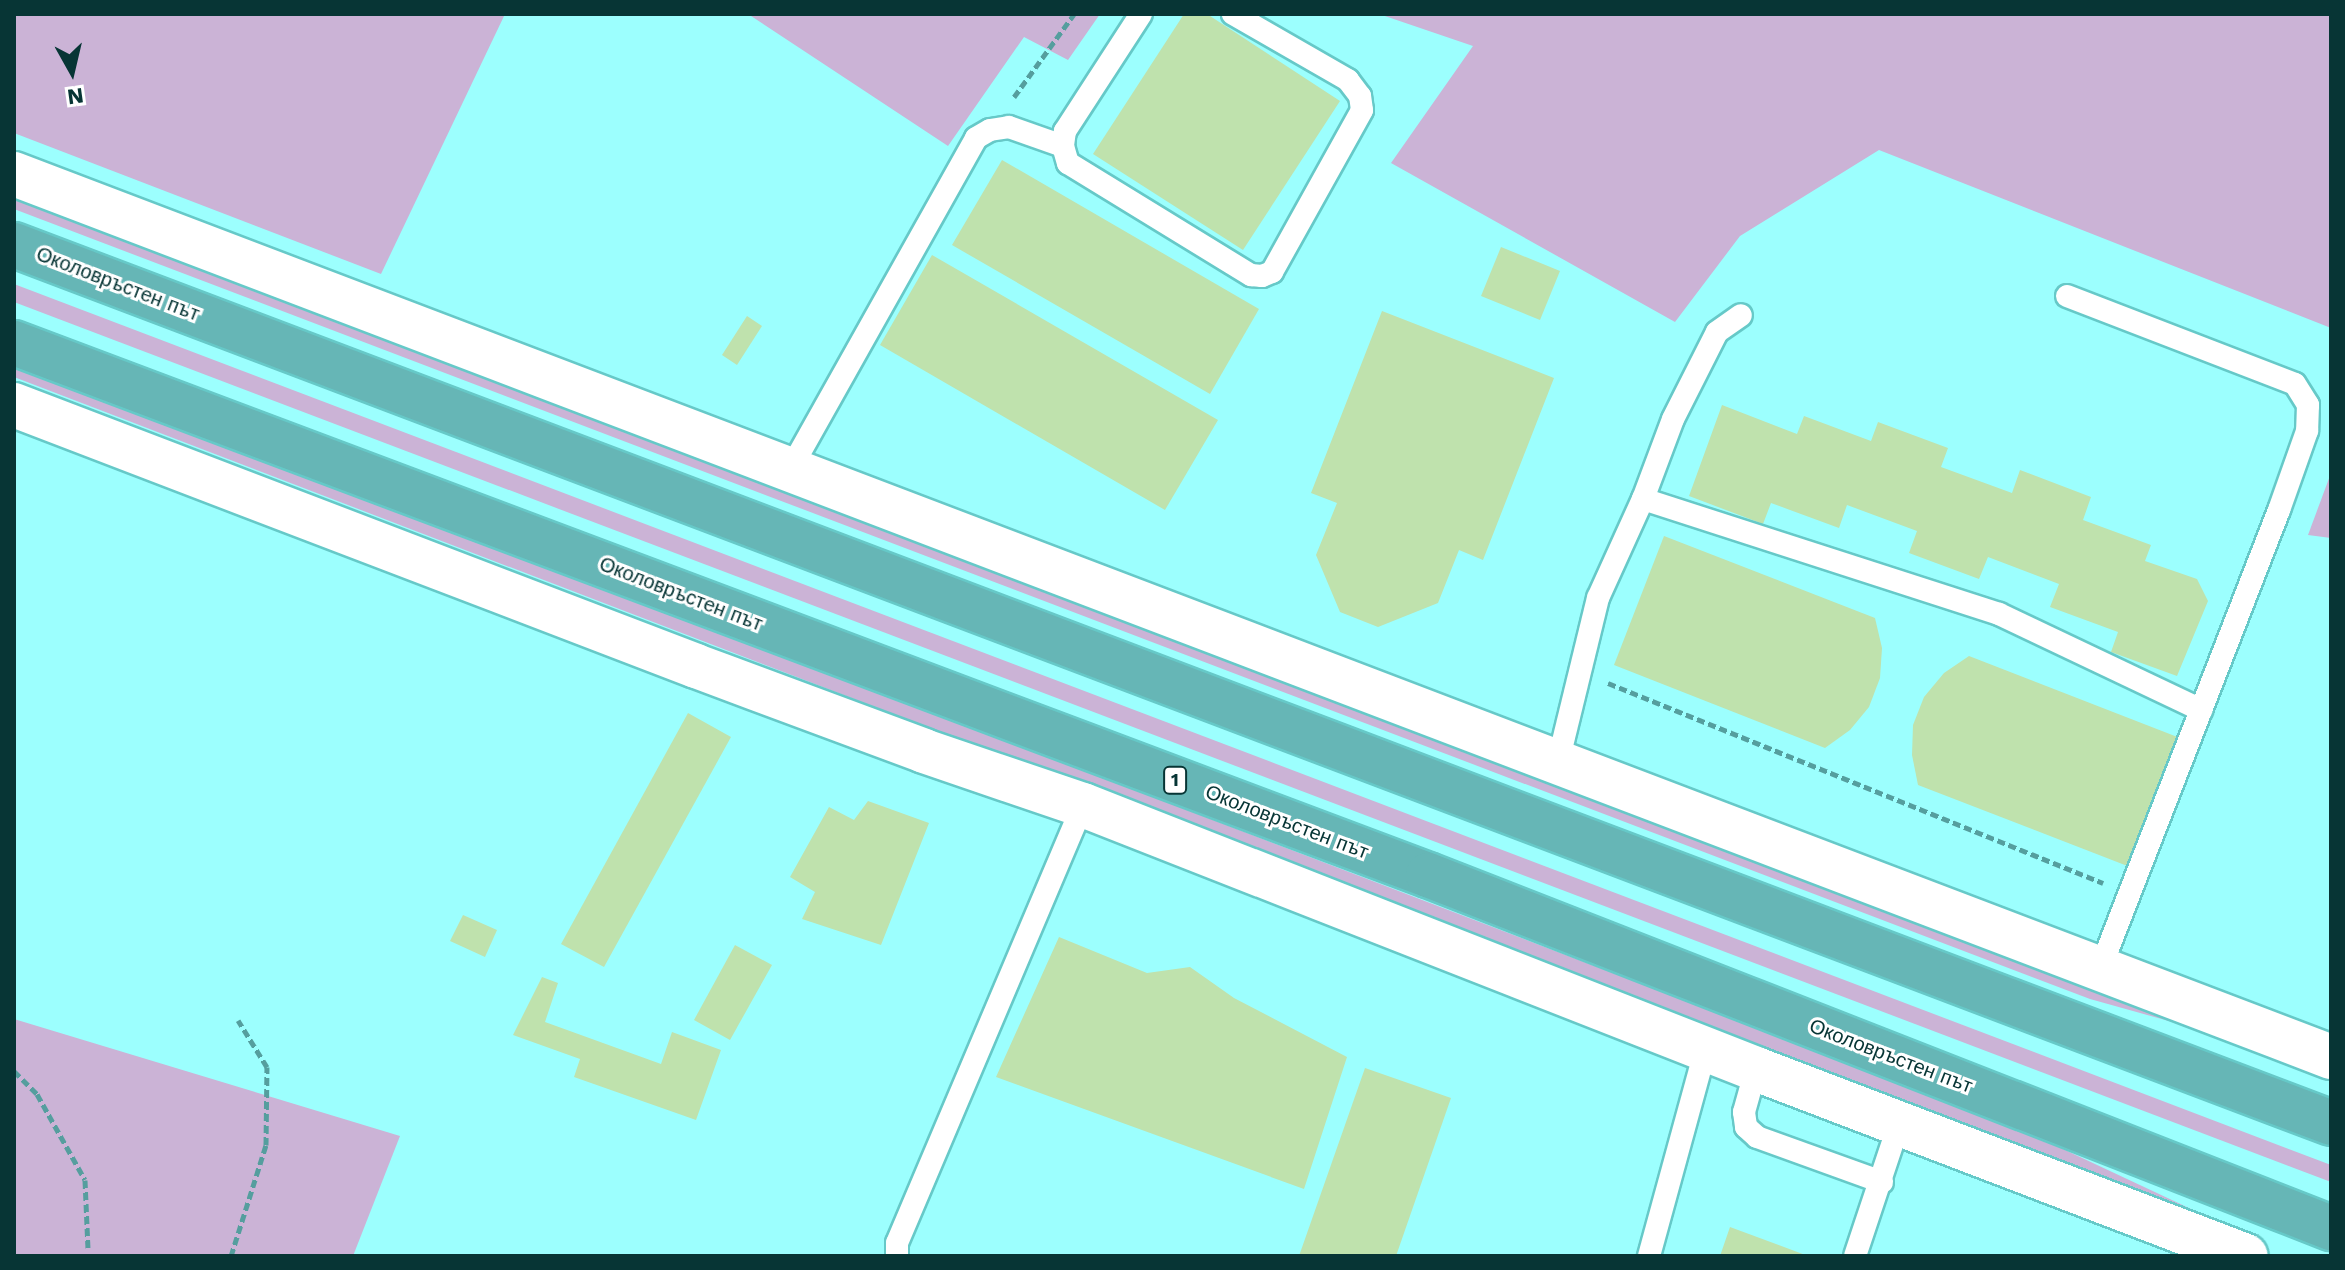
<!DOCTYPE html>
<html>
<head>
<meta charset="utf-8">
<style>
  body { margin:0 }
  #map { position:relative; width:2345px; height:1270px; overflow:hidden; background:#9cfffe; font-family:"Work Sans",sans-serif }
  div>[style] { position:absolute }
  .green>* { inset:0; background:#cbb3d6 }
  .building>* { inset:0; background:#bfe2ad }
  .path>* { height:5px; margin-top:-2.5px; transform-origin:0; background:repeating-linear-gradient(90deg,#559e9e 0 8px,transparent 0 12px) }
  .roads { filter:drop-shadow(2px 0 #66c9c8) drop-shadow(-2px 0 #66c9c8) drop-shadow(0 2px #66c9c8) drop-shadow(0 -2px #66c9c8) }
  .service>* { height:22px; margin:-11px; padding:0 11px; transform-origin:11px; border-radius:11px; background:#fff }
  .minor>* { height:44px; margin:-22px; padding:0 22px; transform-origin:22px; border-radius:22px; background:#fff }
  .trunk>* { height:44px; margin:-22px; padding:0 22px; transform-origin:22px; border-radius:22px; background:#66b6b6 }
  span { translate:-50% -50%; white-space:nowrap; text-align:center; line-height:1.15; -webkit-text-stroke:6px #fff; paint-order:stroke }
  .shield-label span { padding:2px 6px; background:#fff; border:2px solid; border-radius:6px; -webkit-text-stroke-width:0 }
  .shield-label { font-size:18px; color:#073535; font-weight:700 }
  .street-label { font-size:20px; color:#073535 }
  .frame { position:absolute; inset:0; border:16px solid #073535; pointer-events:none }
  .north { position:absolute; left:32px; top:32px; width:80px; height:80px; -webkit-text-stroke:6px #fff; paint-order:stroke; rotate:172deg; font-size:22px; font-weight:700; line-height:32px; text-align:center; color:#073535 }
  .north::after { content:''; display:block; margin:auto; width:28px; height:36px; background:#073535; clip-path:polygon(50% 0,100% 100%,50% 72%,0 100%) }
</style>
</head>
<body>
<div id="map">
  <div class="green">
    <i style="clip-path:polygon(14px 14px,505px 14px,381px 274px,14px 133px)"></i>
    <i style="clip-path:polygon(748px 14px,1100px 14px,1068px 60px,1024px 37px,948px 146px)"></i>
    <i style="clip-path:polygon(1379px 14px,2331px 14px,2331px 328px,1879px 150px,1740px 236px,1675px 322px,1391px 163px,1473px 46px)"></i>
    <i style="clip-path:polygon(14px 188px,2269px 1049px,2090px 999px,14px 209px)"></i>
    <i style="clip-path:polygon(14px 284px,2331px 1165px,2331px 1182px,14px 302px)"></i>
    <i style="clip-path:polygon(14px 361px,2018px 1128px,2221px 1223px,14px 377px)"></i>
    <i style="clip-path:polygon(2331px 473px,2331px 538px,2308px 535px)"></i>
    <i style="clip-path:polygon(14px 1019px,400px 1136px,353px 1256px,14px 1256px)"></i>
  </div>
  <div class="building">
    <i style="clip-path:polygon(1184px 14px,1207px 14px,1340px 101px,1243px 250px,1093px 154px)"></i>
    <i style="clip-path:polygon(1002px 160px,1259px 309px,1210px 394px,952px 245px)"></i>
    <i style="clip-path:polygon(1501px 247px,1560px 271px,1540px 320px,1481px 296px)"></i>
    <i style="clip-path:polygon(932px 255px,1218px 420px,1165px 510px,880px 345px)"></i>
    <i style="clip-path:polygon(1382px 311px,1554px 378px,1483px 560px,1459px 550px,1438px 603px,1378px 627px,1340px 612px,1316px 555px,1337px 503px,1311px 493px)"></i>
    <i style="clip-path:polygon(747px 316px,762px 326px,737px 365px,722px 355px)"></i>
    <i style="clip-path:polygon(1722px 405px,1797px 434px,1804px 416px,1871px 441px,1878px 422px,1948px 448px,1941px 467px,2012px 493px,2020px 470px,2091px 497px,2083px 520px,2151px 545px,2145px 561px,2197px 579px,2208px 601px,2177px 676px,2111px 652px,2118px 632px,2050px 607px,2059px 584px,1988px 557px,1979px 579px,1909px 553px,1917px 531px,1847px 505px,1839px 528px,1771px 503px,1763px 524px,1689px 496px)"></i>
    <i style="clip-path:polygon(1664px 536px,1875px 618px,1882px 648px,1880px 678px,1869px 707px,1850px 730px,1825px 748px,1614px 665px)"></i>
    <i style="clip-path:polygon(1969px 656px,2180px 738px,2130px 867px,1918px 785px,1912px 755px,1913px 725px,1924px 697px,1944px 673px)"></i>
    <i style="clip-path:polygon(688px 713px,731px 737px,604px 967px,561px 944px)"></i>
    <i style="clip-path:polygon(868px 801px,929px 823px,881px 945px,802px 919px,815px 892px,790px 877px,829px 807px,854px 820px)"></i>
    <i style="clip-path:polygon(463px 915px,497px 930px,485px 957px,450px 941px)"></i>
    <i style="clip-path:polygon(1059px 937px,1147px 973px,1190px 967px,1234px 998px,1347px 1057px,1304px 1189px,996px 1077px)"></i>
    <i style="clip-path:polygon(735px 945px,772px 965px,730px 1040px,694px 1020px)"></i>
    <i style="clip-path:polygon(542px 977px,558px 983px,545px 1022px,661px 1064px,672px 1032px,721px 1050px,696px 1120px,574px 1077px,580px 1059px,513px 1035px)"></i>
    <i style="clip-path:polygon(1365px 1068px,1451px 1098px,1396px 1256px,1299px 1256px)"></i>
    <i style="clip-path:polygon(1730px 1227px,1808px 1256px,1720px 1256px)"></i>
  </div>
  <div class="path">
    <i style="left:1014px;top:97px;width:102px;rotate:-54.1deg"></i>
    <i style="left:1608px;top:683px;width:534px;rotate:22deg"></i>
    <i style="left:14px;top:1071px;width:33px;rotate:45deg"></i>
    <i style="left:37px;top:1094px;width:98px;rotate:60.8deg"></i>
    <i style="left:85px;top:1180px;width:68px;rotate:87.5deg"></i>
    <i style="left:231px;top:1256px;width:116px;rotate:-72.5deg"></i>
    <i style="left:266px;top:1145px;width:78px;rotate:-89.3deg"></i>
    <i style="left:267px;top:1067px;width:55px;rotate:-121.7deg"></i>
  </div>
  <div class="roads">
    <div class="service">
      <i style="left:1141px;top:14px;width:140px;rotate:123deg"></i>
      <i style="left:1065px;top:131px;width:15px;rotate:98deg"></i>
      <i style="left:1063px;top:146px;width:18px;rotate:74deg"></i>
      <i style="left:1068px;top:163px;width:215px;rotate:31.5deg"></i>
      <i style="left:1251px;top:275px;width:11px;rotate:5deg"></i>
      <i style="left:1262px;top:276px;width:11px;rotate:-22deg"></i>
      <i style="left:1272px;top:272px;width:185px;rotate:-60.9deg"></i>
      <i style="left:1362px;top:110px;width:14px;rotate:-98deg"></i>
      <i style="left:1360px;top:96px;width:20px;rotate:-127deg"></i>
      <i style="left:1348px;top:80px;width:133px;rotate:-150.1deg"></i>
      <i style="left:2067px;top:296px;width:244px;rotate:21.1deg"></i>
      <i style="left:2295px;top:384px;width:25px;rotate:58deg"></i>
      <i style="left:2308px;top:405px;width:26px;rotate:92deg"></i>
      <i style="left:2307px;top:431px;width:84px;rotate:109.5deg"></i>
      <i style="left:2279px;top:510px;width:494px;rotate:111.3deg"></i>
      <i style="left:791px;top:468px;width:378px;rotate:-60.7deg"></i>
      <i style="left:976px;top:138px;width:16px;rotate:-30deg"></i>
      <i style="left:990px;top:130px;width:19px;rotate:-9deg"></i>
      <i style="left:1009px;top:127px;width:57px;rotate:19.4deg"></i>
      <i style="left:1643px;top:499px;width:374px;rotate:17.9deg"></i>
      <i style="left:1999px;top:614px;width:224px;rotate:25.4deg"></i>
      <i style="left:1558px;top:762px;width:169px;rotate:-76.3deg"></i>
      <i style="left:1598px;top:598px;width:109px;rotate:-65.6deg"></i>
      <i style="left:1643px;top:499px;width:85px;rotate:-69.4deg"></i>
      <i style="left:1673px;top:419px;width:97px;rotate:-63.2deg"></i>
      <i style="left:1717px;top:332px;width:29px;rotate:-35deg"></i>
      <i style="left:1756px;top:1069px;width:45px;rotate:105.6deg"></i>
      <i style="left:1744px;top:1112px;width:15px;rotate:82deg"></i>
      <i style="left:1746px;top:1127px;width:15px;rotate:42deg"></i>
      <i style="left:1757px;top:1137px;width:133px;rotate:19.8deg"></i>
      <i style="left:897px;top:1256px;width:13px;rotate:-90deg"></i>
      <i style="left:897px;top:1243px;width:476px;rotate:-67deg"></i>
      <i style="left:1649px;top:1256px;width:216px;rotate:-74.7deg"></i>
      <i style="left:1855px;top:1256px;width:139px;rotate:-71.6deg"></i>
    </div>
    <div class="minor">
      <i style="left:14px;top:174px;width:2480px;rotate:20.86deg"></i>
      <i style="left:14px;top:405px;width:730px;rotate:20.94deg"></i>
      <i style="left:696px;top:666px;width:243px;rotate:20.4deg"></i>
      <i style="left:924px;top:751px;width:168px;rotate:18.8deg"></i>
      <i style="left:1083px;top:805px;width:723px;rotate:21.42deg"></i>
      <i style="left:1756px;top:1069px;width:524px;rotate:20.89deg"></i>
    </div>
    <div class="trunk">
      <i style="left:14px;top:245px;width:2478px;rotate:20.75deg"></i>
      <i style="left:14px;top:343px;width:1511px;rotate:20.62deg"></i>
      <i style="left:1428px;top:875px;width:970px;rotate:21.35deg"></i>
    </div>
  </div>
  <div class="shield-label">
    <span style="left:1175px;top:780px">1</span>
  </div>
  <div class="street-label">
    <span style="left:118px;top:284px;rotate:21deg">Околовръстен път</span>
    <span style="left:681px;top:594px;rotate:21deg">Околовръстен път</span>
    <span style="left:1287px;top:822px;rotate:21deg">Околовръстен път</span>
    <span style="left:1891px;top:1056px;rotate:21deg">Околовръстен път</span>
  </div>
  <div class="frame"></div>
  <div class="north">N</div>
</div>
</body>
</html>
